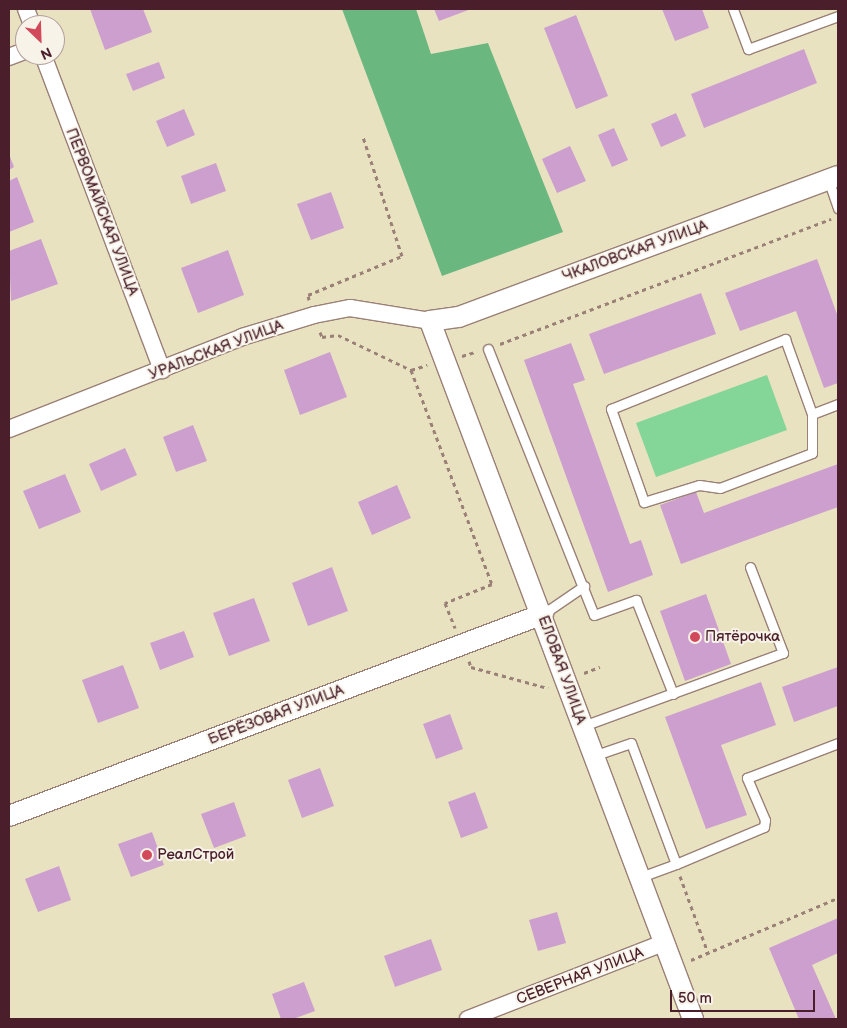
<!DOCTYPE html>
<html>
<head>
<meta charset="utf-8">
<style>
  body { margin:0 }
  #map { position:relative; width:847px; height:1028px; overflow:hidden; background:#e9e2c1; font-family:"Balsamiq Sans",sans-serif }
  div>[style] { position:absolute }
  .green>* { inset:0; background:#83d697 }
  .forest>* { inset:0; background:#6ab780 }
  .building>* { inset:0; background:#cc9fce }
  .path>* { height:3px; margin-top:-1.5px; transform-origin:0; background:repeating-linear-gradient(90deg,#9a8076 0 4px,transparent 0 8px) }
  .roads { filter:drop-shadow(1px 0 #9a8076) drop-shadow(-1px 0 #9a8076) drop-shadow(0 1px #9a8076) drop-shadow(0 -1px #9a8076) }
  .service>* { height:9px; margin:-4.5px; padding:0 4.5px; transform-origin:4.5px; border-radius:4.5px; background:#fff }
  .minor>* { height:16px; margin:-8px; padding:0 8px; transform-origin:8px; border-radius:8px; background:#fff }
  .tertiary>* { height:20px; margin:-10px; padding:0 10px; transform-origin:10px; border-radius:10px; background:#fff }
  .dots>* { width:14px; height:14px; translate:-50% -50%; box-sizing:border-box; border:2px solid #f7f3e8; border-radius:50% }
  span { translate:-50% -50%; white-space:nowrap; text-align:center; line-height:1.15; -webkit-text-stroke:4px #f7f3e8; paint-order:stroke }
  .street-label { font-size:15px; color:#4a1f2b }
  .poi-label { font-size:15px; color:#4a1f2b }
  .left { translate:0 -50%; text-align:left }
  .frame { position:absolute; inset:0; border:10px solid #4a1f2b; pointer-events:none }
  .north { position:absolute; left:15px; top:15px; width:50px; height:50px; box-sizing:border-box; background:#f7f3e8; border:1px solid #b29e9c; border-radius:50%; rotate:156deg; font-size:14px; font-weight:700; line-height:20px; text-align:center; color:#4a1f2b }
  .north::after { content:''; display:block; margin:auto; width:18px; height:22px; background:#d1495b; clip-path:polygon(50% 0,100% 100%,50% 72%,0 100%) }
  .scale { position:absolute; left:670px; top:990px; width:145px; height:22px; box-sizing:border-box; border:2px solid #4a1f2b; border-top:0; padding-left:6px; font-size:15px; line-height:18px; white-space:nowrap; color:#4a1f2b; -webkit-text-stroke:4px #f7f3e8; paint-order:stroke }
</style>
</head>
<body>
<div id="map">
  <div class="green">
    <i style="clip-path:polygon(767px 375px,787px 430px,656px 477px,636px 423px)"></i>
  </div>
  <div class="forest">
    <i style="clip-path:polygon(342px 9px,416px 9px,431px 54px,488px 43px,563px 232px,442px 276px)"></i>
  </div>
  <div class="building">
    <i style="clip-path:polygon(90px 9px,143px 9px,152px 32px,105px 50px)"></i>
    <i style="clip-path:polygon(434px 9px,471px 9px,439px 21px)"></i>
    <i style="clip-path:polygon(662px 9px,702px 9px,709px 28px,675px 41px)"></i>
    <i style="clip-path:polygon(576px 15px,608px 96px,576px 109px,544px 28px)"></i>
    <i style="clip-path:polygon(804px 49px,817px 83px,704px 128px,691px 94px)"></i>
    <i style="clip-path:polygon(159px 62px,165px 78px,133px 91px,126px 74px)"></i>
    <i style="clip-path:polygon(184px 109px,195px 135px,167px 147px,156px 121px)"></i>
    <i style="clip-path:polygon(676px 113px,686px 136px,661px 147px,651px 124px)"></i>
    <i style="clip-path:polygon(614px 128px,628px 160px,612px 167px,598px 135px)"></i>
    <i style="clip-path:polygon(570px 146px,586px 181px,557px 193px,542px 159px)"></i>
    <i style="clip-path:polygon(9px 154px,14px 167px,9px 170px)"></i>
    <i style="clip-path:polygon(216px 163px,226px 191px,191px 204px,181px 176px)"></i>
    <i style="clip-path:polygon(17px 177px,34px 222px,9px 232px,9px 181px)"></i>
    <i style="clip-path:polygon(331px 192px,344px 228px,311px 240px,297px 204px)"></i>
    <i style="clip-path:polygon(41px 239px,58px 284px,11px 301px,9px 251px)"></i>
    <i style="clip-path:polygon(228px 250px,244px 295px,198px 313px,181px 268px)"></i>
    <i style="clip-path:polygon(817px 259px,838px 317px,838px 383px,824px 388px,796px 311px,740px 331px,725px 293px)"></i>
    <i style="clip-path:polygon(701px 293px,716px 334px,604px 374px,589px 334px)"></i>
    <i style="clip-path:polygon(571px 343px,585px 380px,573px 384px,630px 544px,641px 540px,653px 575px,608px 592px,524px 360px)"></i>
    <i style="clip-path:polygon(330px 352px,347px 397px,300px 415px,284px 370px)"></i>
    <i style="clip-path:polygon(193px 425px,207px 461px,176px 472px,163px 437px)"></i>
    <i style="clip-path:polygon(125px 448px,137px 475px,101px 491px,89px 464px)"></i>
    <i style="clip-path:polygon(838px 464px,838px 507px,681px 564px,660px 505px,696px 492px,704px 513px)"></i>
    <i style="clip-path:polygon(65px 474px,81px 512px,39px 529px,23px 491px)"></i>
    <i style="clip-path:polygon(397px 485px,411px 518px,372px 535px,358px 502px)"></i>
    <i style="clip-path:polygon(332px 567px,348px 611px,308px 626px,292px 583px)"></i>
    <i style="clip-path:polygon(706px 594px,731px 664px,685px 681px,660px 611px)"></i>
    <i style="clip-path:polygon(254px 598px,270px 641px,229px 656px,213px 613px)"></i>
    <i style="clip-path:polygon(184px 631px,194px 657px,160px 670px,150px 643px)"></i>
    <i style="clip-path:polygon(123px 665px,139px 708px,98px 723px,82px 680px)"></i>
    <i style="clip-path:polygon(838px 667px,838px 706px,794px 722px,782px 687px)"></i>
    <i style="clip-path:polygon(761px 682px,776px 725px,721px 745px,747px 815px,706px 829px,665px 717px)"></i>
    <i style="clip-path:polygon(450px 714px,463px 749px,436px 759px,423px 724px)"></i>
    <i style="clip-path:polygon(320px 768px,334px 806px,302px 818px,288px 780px)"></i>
    <i style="clip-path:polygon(475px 792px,488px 828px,461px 838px,448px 802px)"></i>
    <i style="clip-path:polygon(234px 802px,246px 836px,214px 848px,201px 814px)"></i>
    <i style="clip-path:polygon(152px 832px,164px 865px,131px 877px,118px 844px)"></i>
    <i style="clip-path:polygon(59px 866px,71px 900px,38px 912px,25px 879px)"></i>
    <i style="clip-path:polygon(557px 912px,566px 943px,538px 951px,529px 920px)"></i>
    <i style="clip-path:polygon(838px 918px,838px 953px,812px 965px,836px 1019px,799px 1019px,769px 948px)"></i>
    <i style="clip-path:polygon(431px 939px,442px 970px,395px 987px,384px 956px)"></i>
    <i style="clip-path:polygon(304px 982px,315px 1011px,293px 1019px,281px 1019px,272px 994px)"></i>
  </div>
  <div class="path">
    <i style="left:309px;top:300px;width:5px;rotate:-101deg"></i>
    <i style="left:308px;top:295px;width:102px;rotate:-22.5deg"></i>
    <i style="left:402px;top:256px;width:125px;rotate:-108.1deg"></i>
    <i style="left:320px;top:332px;width:5px;rotate:68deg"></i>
    <i style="left:322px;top:337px;width:16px;rotate:-7deg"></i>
    <i style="left:338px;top:335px;width:81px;rotate:25.6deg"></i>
    <i style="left:411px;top:370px;width:229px;rotate:69.3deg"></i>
    <i style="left:492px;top:584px;width:51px;rotate:158deg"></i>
    <i style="left:445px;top:603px;width:27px;rotate:68deg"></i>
    <i style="left:500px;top:344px;width:354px;rotate:-20.7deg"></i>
    <i style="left:462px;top:356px;width:14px;rotate:-17deg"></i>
    <i style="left:411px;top:370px;width:17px;rotate:-17deg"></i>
    <i style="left:469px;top:661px;width:6px;rotate:72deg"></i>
    <i style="left:471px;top:667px;width:80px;rotate:15.3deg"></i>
    <i style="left:584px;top:673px;width:17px;rotate:-21deg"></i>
    <i style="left:680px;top:876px;width:82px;rotate:70deg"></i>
    <i style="left:691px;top:960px;width:160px;rotate:-22.9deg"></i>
  </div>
  <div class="roads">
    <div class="service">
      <i style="left:733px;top:9px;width:43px;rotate:69.4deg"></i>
      <i style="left:748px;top:49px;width:96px;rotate:-20.1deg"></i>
      <i style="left:828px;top:179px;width:31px;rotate:71deg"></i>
      <i style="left:785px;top:339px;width:80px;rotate:70.2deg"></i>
      <i style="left:812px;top:414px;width:39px;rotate:90deg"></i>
      <i style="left:812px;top:453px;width:98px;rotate:159.2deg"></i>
      <i style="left:720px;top:488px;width:21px;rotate:-172deg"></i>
      <i style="left:699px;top:485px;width:58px;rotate:162.8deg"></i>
      <i style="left:644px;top:502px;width:99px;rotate:-109.5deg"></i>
      <i style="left:611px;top:409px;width:188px;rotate:-21.9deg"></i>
      <i style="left:488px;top:349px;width:286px;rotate:68.3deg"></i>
      <i style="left:594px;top:615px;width:45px;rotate:-19.7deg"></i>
      <i style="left:636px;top:600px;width:101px;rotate:68.5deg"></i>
      <i style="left:812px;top:414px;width:28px;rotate:-21deg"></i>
      <i style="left:543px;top:614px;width:50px;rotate:-34.3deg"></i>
      <i style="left:583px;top:726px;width:213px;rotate:-20.1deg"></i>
      <i style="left:783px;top:653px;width:92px;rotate:-111deg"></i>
      <i style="left:593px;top:756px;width:40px;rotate:-18.9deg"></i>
      <i style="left:631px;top:743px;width:129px;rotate:69.6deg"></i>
      <i style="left:676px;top:864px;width:37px;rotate:160deg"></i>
      <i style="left:676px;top:864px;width:95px;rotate:-22.8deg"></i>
      <i style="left:764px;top:827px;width:7px;rotate:-82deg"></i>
      <i style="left:765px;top:820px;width:46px;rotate:-113.2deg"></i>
      <i style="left:747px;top:778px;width:97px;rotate:-21deg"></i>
    </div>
    <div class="minor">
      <i style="left:26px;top:9px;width:17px;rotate:69deg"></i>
      <i style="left:43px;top:55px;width:337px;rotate:69.3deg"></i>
      <i style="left:9px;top:57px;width:17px;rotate:-21deg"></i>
      <i style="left:9px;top:429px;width:251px;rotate:-21.5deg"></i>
      <i style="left:242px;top:337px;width:75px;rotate:-17deg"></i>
      <i style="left:314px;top:315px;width:37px;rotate:-11deg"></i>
      <i style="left:350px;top:308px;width:81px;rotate:9.2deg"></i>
      <i style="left:468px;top:1019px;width:209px;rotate:-21.3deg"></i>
    </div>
    <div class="tertiary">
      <i style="left:9px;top:816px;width:571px;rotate:-20.72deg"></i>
      <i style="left:693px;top:1019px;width:746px;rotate:-110.65deg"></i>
      <i style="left:430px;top:321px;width:29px;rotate:-8deg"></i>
      <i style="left:459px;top:317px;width:404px;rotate:-20.4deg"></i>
    </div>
  </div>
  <div class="dots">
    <i style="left:695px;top:637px;background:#d1495b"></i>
    <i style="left:147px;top:855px;background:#d1495b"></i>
  </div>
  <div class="street-label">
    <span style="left:102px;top:212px;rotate:69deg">ПЕРВОМАЙСКАЯ УЛИЦА</span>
    <span style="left:635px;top:251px;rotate:-20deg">ЧКАЛОВСКАЯ УЛИЦА</span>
    <span style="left:216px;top:350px;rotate:-21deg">УРАЛЬСКАЯ УЛИЦА</span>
    <span style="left:562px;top:670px;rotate:70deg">ЕЛОВАЯ УЛИЦА</span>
    <span style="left:276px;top:715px;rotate:-21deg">БЕРЁЗОВАЯ УЛИЦА</span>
    <span style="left:580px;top:976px;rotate:-21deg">СЕВЕРНАЯ УЛИЦА</span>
  </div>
  <div class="poi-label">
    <span class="left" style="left:705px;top:637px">Пятёрочка</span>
    <span class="left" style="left:157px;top:855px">РеалСтрой</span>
  </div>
  <div class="frame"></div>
  <div class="north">N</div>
  <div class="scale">50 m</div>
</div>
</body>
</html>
